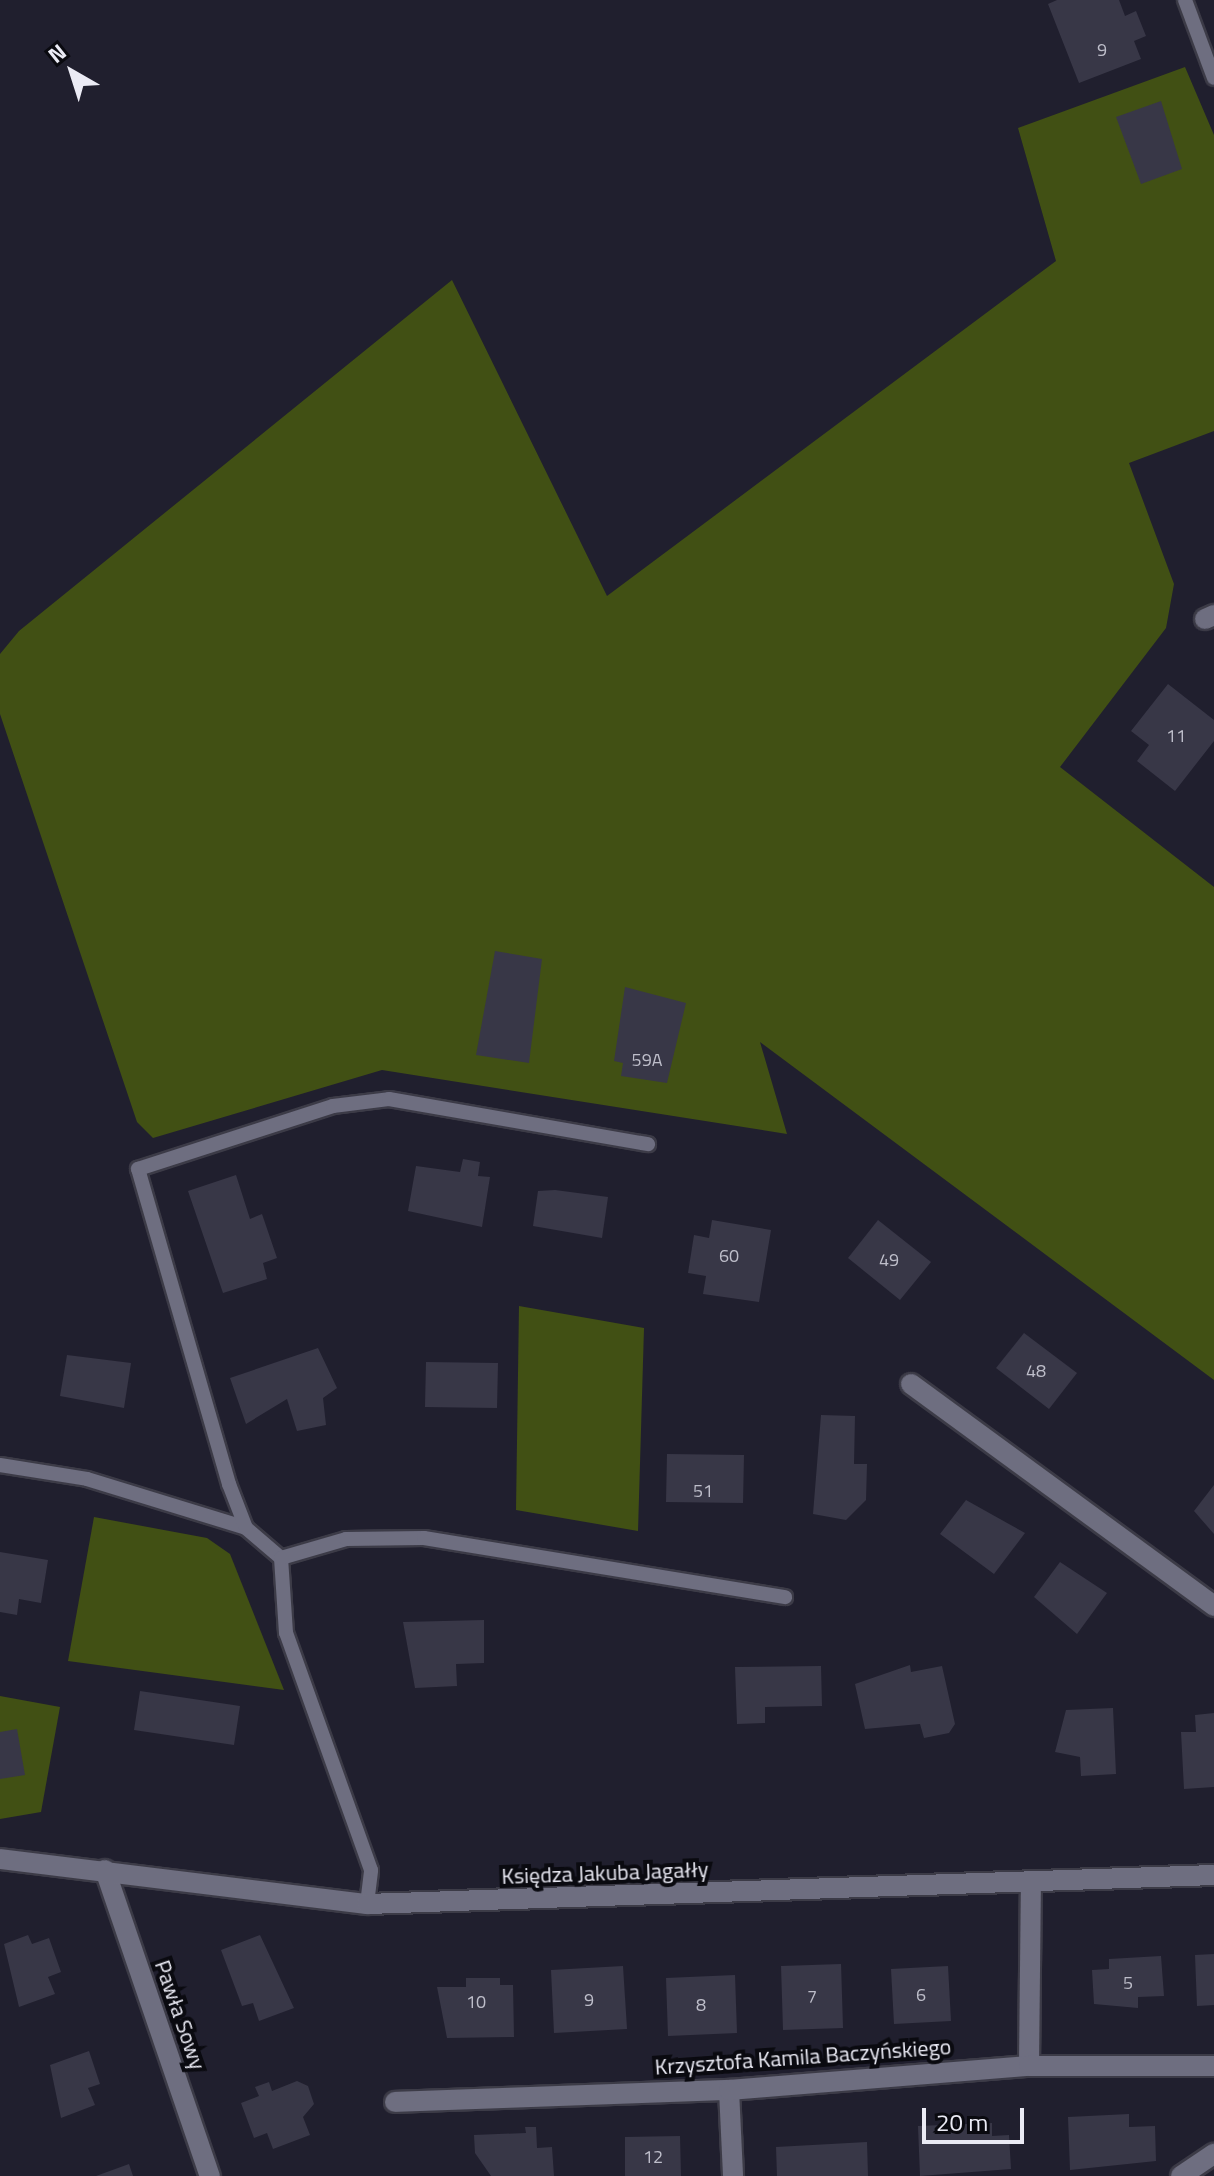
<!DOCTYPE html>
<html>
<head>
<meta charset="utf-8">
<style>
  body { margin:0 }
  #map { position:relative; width:1214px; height:2176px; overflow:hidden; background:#201f2e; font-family:"Titillium Web",sans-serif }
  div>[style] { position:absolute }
  .green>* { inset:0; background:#415014 }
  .building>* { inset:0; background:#383747 }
  .roads { filter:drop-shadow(2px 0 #3c3b47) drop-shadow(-2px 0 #3c3b47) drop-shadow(0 2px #3c3b47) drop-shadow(0 -2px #3c3b47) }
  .service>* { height:14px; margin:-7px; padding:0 7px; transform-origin:7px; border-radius:7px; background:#6e6e80 }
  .minor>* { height:20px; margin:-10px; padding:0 10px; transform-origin:10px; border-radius:10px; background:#6e6e80 }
  .tertiary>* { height:20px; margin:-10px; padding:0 10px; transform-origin:10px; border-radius:10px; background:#6e6e80 }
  span { translate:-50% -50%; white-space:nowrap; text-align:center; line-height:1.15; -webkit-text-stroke:8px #0a0a10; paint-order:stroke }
  .number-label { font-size:18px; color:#bebeca }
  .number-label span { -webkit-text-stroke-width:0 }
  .street-label { font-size:22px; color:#ebebf5 }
  .north { position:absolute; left:32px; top:32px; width:80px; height:80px; -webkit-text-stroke:6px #0a0a10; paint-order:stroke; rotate:321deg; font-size:22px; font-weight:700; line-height:32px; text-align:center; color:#ebebf5 }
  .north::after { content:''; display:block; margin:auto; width:28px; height:36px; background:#ebebf5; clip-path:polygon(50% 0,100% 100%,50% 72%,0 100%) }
  .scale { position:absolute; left:922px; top:2108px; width:102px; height:36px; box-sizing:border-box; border:4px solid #ebebf5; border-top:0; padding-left:10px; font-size:24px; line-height:28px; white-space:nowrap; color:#ebebf5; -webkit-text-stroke:6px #0a0a10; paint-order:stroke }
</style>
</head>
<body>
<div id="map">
  <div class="green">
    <i style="clip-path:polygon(1185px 67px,1214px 135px,1214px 431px,1129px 463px,1174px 584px,1166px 628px,1060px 767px,1214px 887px,1214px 1380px,760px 1042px,787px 1134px,382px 1070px,153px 1138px,137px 1122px,0 714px,0 654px,19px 631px,452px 280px,607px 596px,1056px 261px,1018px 128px)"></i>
    <i style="clip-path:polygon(519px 1306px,644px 1328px,638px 1531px,516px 1510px)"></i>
    <i style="clip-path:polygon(94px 1517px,207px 1538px,230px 1554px,284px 1690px,68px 1661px)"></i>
    <i style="clip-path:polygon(0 1696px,60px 1707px,41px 1812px,0 1819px)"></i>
  </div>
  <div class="building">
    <i style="clip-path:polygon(1057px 0,1119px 0,1125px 16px,1136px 11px,1146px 36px,1134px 41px,1141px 59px,1079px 83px,1048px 4px)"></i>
    <i style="clip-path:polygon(1161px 101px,1182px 169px,1141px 184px,1116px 117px)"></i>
    <i style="clip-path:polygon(1168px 684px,1214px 720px,1214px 741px,1175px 791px,1137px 761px,1149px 745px,1131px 731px)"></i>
    <i style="clip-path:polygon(495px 951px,542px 959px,529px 1063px,476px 1055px)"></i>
    <i style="clip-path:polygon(625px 987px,686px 1003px,667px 1083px,621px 1076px,623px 1063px,614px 1061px)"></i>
    <i style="clip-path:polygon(463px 1159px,480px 1162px,478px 1176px,490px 1177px,482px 1227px,408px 1211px,416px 1166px,460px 1172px)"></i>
    <i style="clip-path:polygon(236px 1175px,250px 1219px,262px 1214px,277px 1258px,263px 1263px,267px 1279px,223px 1293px,188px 1191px)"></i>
    <i style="clip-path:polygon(555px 1190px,608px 1197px,602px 1238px,533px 1226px,538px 1191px)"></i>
    <i style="clip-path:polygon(712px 1220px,771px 1230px,759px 1302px,703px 1294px,706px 1276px,688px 1273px,694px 1235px,709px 1238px)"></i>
    <i style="clip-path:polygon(878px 1220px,931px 1262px,900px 1300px,848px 1258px)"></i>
    <i style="clip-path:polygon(1024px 1333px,1077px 1373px,1049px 1409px,996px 1368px)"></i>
    <i style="clip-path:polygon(318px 1348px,337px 1388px,323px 1398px,326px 1425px,297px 1431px,287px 1399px,246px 1424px,230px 1378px)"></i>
    <i style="clip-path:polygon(67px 1355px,131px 1363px,124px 1408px,60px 1396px)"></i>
    <i style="clip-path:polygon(426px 1362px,498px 1363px,497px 1408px,425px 1407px)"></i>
    <i style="clip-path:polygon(821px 1415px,855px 1416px,854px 1464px,867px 1464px,866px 1500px,846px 1520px,813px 1514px)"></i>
    <i style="clip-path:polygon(667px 1454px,744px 1455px,743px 1503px,666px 1502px)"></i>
    <i style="clip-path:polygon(1214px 1485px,1214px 1534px,1194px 1511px)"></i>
    <i style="clip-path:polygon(966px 1500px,1025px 1533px,994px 1574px,940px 1534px)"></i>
    <i style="clip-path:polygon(0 1552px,48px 1560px,41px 1603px,19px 1599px,17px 1615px,0 1612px)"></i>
    <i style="clip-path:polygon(1060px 1562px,1107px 1593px,1077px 1634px,1034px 1597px)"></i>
    <i style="clip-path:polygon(484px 1620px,484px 1663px,456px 1664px,457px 1686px,415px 1688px,403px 1622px)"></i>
    <i style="clip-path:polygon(910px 1665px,911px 1672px,942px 1666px,955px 1724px,949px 1733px,924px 1738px,920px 1724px,865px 1729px,855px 1684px)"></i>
    <i style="clip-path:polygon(821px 1666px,822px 1706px,765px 1707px,765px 1723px,737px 1724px,735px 1667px)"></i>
    <i style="clip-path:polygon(140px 1691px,240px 1706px,234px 1745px,134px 1730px)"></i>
    <i style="clip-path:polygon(1113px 1708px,1116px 1774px,1081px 1776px,1080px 1757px,1055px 1752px,1066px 1710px)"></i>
    <i style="clip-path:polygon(1214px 1713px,1214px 1787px,1184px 1789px,1181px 1732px,1196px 1732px,1195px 1715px)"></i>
    <i style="clip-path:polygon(17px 1729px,25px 1775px,0 1779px,0 1732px)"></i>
    <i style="clip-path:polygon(28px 1935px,32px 1944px,49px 1938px,61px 1972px,48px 1977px,55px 1994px,19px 2007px,4px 1944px)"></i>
    <i style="clip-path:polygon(260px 1935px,294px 2008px,259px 2021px,253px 2003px,242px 2006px,221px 1950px)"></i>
    <i style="clip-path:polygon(1214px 1954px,1214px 2005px,1197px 2006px,1195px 1955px)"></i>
    <i style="clip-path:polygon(1161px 1956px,1164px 1996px,1138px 1997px,1138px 2008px,1094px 2004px,1092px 1970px,1109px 1969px,1109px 1959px)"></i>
    <i style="clip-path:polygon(841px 1964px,843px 2028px,783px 2030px,781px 1966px)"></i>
    <i style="clip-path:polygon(623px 1966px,627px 2029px,554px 2033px,551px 1970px)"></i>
    <i style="clip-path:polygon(948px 1966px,951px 2021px,894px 2024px,891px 1969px)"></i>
    <i style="clip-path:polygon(735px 1975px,737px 2033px,668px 2036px,666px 1978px)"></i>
    <i style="clip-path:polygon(466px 1978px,500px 1978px,500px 1985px,513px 1985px,514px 2037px,447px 2038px,437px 1987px,466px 1987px)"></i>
    <i style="clip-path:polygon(89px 2051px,100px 2084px,88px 2088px,95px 2105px,61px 2118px,50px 2065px)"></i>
    <i style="clip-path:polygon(297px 2081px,308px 2086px,314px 2104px,303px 2117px,310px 2135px,273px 2149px,267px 2133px,254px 2138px,241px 2103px,259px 2096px,255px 2087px,269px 2082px,272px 2091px)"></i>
    <i style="clip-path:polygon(1129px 2114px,1129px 2127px,1155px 2126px,1156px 2161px,1070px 2170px,1068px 2117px)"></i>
    <i style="clip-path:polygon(992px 2123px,992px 2136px,1009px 2135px,1011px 2169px,920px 2176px,918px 2126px)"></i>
    <i style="clip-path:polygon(525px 2127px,536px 2127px,537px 2148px,552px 2147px,554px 2176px,491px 2176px,475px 2153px,474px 2135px,526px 2133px)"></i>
    <i style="clip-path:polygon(680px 2136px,681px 2176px,625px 2176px,625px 2137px)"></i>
    <i style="clip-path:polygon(867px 2142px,868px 2176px,777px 2176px,776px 2147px)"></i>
    <i style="clip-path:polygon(129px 2164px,133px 2176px,96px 2176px)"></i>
  </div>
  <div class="roads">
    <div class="service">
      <i style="left:1185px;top:0;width:83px;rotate:69.6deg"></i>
      <i style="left:0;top:1465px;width:88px;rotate:9.1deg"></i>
      <i style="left:87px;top:1479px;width:166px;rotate:17.1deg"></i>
      <i style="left:281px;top:1558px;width:46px;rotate:-139.4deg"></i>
      <i style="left:246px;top:1528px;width:47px;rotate:-111.1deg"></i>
      <i style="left:229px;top:1484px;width:328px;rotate:-106.1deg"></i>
      <i style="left:138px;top:1169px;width:205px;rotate:-17.9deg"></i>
      <i style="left:333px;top:1106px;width:56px;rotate:-7.1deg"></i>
      <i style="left:389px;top:1099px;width:263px;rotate:9.9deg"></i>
      <i style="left:367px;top:1904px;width:34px;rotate:-83deg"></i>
      <i style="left:371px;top:1870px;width:252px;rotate:-109.7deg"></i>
      <i style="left:286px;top:1633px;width:75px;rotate:-93.8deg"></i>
      <i style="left:281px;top:1558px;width:68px;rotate:-16.3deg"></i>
      <i style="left:346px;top:1539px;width:78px;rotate:-0.7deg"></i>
      <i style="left:424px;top:1538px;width:366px;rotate:9.3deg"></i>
    </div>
    <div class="minor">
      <i style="left:1205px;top:619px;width:10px;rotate:-24deg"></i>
      <i style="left:911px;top:1384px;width:376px;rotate:36.2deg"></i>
      <i style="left:105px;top:1870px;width:324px;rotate:71.1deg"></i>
      <i style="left:1029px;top:2066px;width:185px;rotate:-89.4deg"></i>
      <i style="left:729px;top:2090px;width:86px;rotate:87.3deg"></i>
      <i style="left:395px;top:2102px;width:334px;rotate:-2.1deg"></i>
      <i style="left:729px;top:2090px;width:301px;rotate:-4.6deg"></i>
      <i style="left:1029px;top:2066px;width:185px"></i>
      <i style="left:1181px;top:2176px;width:40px;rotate:-34deg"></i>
    </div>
    <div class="tertiary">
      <i style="left:0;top:1859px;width:370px;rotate:7deg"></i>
      <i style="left:367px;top:1904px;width:847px;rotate:-1.96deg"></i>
    </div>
  </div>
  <div class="number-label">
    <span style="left:1102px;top:50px">9</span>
    <span style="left:1176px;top:736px">11</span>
    <span style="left:647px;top:1060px">59A</span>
    <span style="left:729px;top:1256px">60</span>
    <span style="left:889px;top:1260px">49</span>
    <span style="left:1036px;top:1371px">48</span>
    <span style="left:703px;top:1491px">51</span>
    <span style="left:1128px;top:1983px">5</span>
    <span style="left:921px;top:1995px">6</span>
    <span style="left:812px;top:1997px">7</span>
    <span style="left:589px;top:2000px">9</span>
    <span style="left:476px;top:2002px">10</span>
    <span style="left:701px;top:2005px">8</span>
    <span style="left:653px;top:2157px">12</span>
  </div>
  <div class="street-label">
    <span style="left:605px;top:1873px;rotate:-2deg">Księdza Jakuba Jagałły</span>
    <span style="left:180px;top:2015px;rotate:71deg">Pawła Sowy</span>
    <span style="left:803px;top:2057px;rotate:-4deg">Krzysztofa Kamila Baczyńskiego</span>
  </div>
  <div class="north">N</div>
  <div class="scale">20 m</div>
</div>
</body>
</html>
